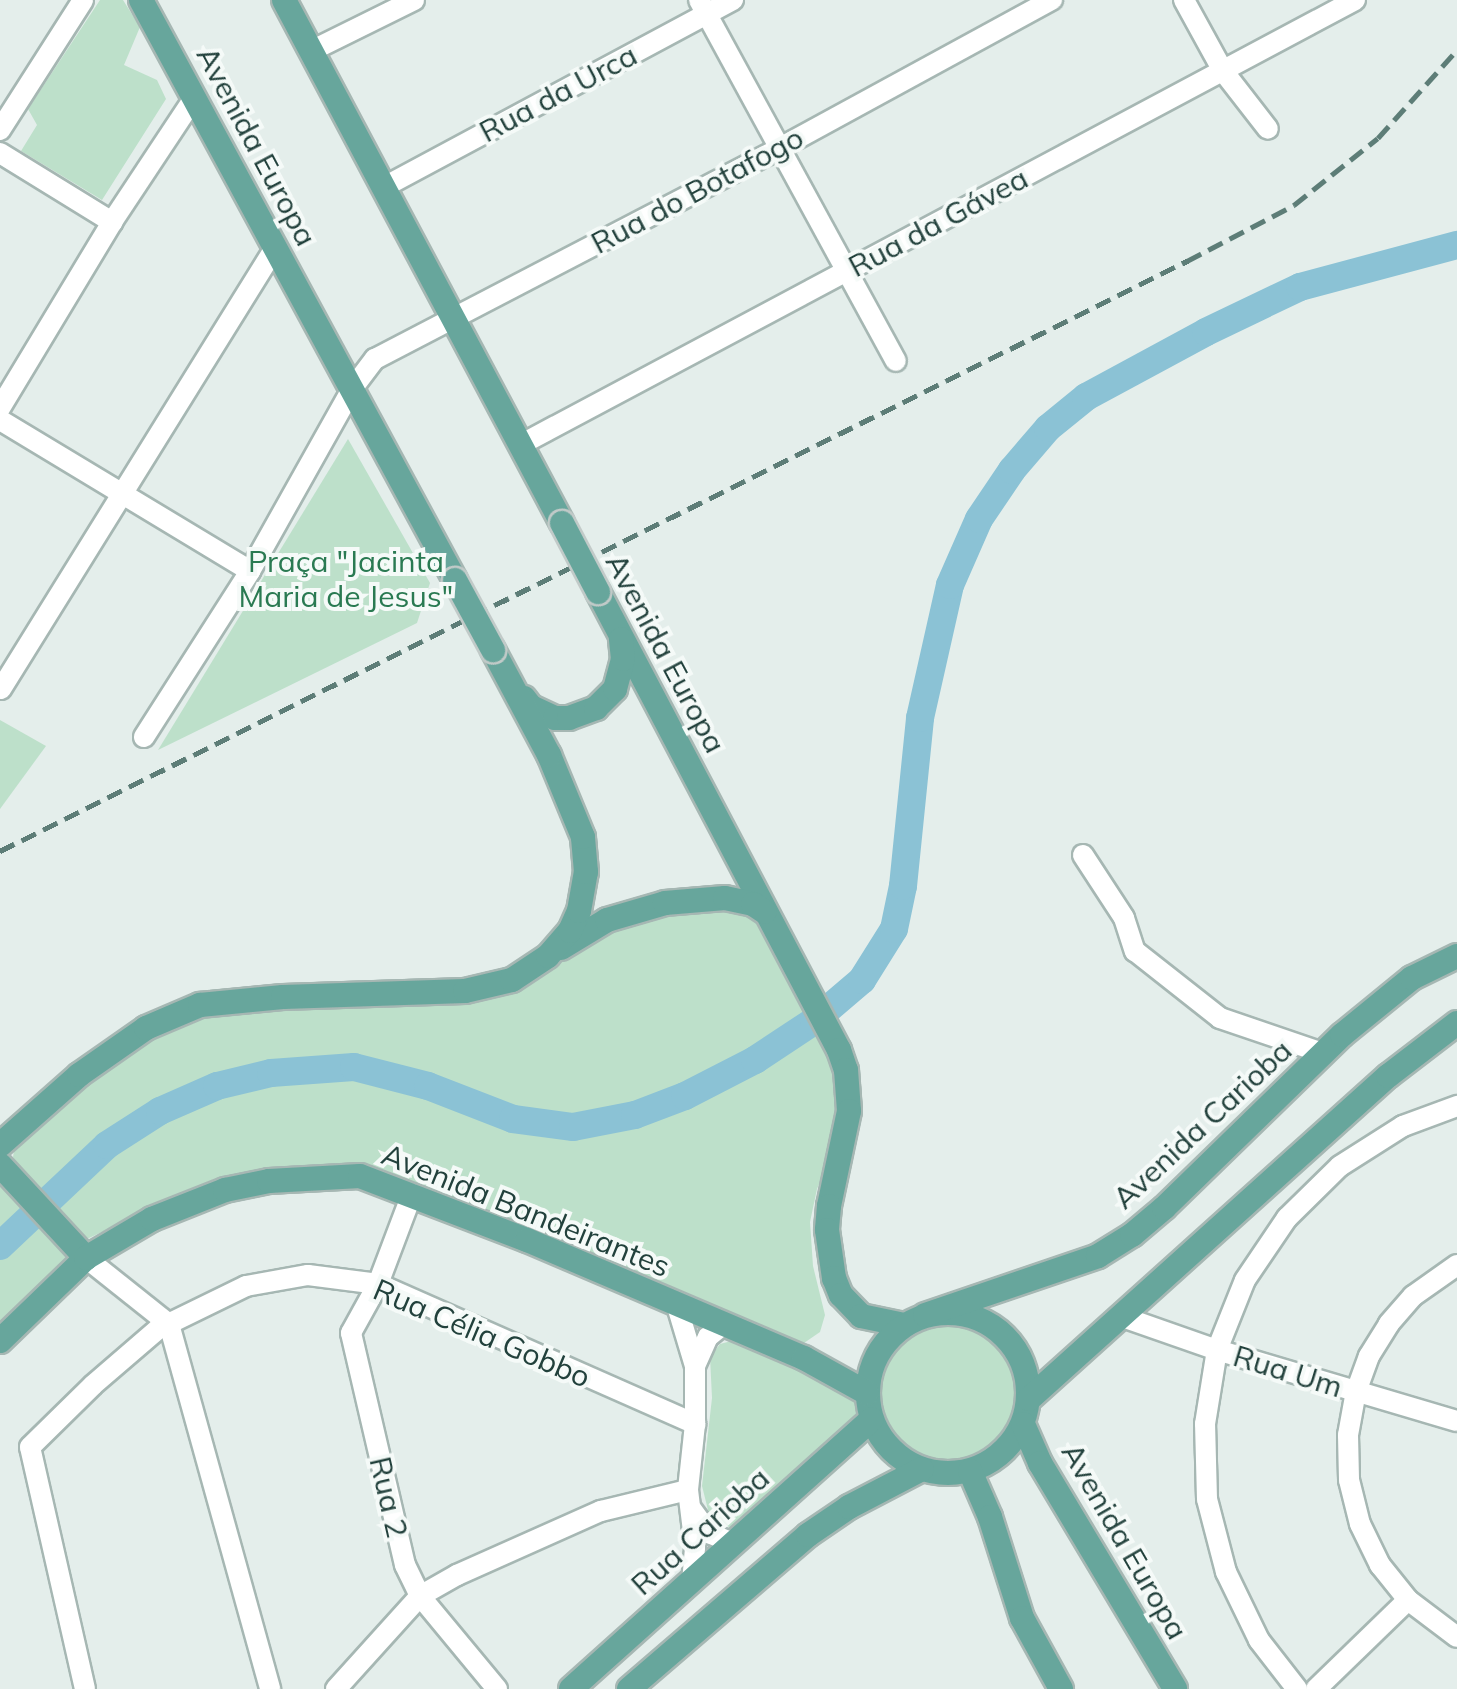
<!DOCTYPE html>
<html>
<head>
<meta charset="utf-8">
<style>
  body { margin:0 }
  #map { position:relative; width:1457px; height:1689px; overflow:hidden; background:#e4eeeb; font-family:Mulish,sans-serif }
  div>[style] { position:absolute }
  .green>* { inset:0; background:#bde0ca }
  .round { border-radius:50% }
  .river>* { height:28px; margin:-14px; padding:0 14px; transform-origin:14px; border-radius:14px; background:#8bc2d5 }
  .roads { filter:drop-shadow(2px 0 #a6b7b3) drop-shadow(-2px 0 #a6b7b3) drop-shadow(0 2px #a6b7b3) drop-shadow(0 -2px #a6b7b3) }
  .minor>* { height:20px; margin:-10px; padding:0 10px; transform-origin:10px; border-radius:10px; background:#fff }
  .major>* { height:24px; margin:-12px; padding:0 12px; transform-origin:12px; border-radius:12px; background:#67a69c }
  .major>.ring { margin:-12px; padding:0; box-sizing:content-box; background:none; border:24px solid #67a69c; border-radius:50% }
  .rail>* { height:5px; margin-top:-2.5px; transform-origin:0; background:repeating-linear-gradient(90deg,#5d7d77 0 16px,transparent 0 24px) }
  .bridges { filter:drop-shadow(2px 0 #c1cac8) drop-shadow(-2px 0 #c1cac8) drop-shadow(0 2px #c1cac8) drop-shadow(0 -2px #c1cac8) }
  .major-bridge>* { height:24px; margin:-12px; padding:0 12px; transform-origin:12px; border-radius:12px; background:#67a69c }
  span { translate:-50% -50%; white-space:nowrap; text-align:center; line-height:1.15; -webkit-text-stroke:8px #f5faf8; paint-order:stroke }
  .street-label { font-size:30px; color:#22413c }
  .park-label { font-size:30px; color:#2a7a52 }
</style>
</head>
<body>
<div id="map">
  <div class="green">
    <i style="clip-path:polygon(100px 0,123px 0,140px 27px,124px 65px,157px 80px,166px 99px,102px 200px,21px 151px,37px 125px,28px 109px)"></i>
    <i style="clip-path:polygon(348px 439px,430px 583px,417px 623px,158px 750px)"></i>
    <i style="clip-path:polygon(0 720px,46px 746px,0 809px)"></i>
    <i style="clip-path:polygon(735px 907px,755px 919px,776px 955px,835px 1071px,841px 1100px,829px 1160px,817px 1189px,810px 1222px,813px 1266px,825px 1315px,820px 1332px,804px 1343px,791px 1341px,428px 1189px,361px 1166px,267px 1170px,222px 1180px,183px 1193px,87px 1239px,76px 1232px,21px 1173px,13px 1157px,15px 1144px,85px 1082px,150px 1036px,202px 1014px,284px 1006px,466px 1000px,596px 936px,668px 912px)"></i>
    <i style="clip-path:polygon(0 1174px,67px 1248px,67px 1261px,0 1327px)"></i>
    <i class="round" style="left:875px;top:1321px;width:146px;height:146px"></i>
    <i style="clip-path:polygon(735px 1340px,850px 1389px,859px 1410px,858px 1417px,737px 1527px,729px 1527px,709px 1514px,702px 1486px,712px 1398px,710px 1357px,720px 1344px)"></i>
  </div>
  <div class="river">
    <i style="left:0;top:1246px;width:147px;rotate:-43.3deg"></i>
    <i style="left:107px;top:1145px;width:63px;rotate:-32.7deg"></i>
    <i style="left:160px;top:1111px;width:62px;rotate:-23.7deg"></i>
    <i style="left:217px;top:1086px;width:56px;rotate:-13.5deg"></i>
    <i style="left:271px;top:1073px;width:83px;rotate:-4.1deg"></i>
    <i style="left:354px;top:1067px;width:76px;rotate:14.4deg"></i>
    <i style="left:428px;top:1086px;width:91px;rotate:21.2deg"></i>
    <i style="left:513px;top:1119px;width:61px;rotate:7.6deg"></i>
    <i style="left:573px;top:1127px;width:63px;rotate:-11deg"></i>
    <i style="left:635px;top:1115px;width:53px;rotate:-20.8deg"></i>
    <i style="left:685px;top:1096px;width:79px;rotate:-27.2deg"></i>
    <i style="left:755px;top:1060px;width:71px;rotate:-33.5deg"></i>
    <i style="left:814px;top:1021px;width:63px;rotate:-40.5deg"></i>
    <i style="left:862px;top:980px;width:60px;rotate:-57.9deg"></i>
    <i style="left:894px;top:929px;width:44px;rotate:-78.2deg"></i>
    <i style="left:903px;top:886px;width:169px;rotate:-84.2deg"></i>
    <i style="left:920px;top:718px;width:136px;rotate:-77.3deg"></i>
    <i style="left:950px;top:585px;width:72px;rotate:-66.3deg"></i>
    <i style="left:979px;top:519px;width:59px;rotate:-56deg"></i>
    <i style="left:1012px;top:470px;width:55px;rotate:-49.4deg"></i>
    <i style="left:1048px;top:428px;width:49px;rotate:-39.2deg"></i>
    <i style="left:1086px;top:397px;width:136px;rotate:-28.4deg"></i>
    <i style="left:1206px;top:332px;width:104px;rotate:-25.6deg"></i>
    <i style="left:1300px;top:287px;width:163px;rotate:-15deg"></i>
  </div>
  <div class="roads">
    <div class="minor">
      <i style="left:699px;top:0;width:411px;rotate:61.4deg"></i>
      <i style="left:1184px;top:0;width:81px;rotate:61.2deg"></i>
      <i style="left:1223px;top:71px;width:73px;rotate:52.2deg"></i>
      <i style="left:311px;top:51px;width:115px;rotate:-26.3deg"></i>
      <i style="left:0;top:130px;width:154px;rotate:-57.4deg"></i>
      <i style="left:0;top:153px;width:132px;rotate:31.6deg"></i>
      <i style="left:384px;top:187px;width:396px;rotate:-28.2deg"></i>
      <i style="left:0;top:408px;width:217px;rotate:-58.9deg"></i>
      <i style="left:112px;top:222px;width:149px;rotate:-56.5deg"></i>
      <i style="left:0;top:420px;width:292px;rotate:31.1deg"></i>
      <i style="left:520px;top:445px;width:946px;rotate:-28.05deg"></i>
      <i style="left:1px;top:689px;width:519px;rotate:-58.15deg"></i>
      <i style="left:144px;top:737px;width:197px;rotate:-57.4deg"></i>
      <i style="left:250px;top:571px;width:209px;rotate:-60.7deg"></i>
      <i style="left:352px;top:389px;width:38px;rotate:-53deg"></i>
      <i style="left:375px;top:359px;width:457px;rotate:-27.5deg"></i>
      <i style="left:780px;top:148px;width:310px;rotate:-28.6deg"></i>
      <i style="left:1083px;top:855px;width:75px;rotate:56.9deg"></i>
      <i style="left:1124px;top:918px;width:35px;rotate:72deg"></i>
      <i style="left:1135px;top:951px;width:108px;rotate:38.2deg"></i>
      <i style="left:1220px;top:1018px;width:109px;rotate:18.8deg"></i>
      <i style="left:412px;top:1194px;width:96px;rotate:110.7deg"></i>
      <i style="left:378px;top:1284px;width:56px;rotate:118.9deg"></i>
      <i style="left:351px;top:1333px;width:238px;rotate:76.9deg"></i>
      <i style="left:405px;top:1565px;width:34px;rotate:64deg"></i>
      <i style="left:420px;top:1596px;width:121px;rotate:50.4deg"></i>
      <i style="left:86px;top:1258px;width:106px;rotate:38.5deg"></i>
      <i style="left:169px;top:1324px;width:379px;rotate:74.5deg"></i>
      <i style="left:1457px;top:1265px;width:54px;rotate:144.8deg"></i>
      <i style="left:1413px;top:1296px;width:37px;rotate:131deg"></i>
      <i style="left:1389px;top:1324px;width:38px;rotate:122deg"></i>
      <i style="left:1369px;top:1356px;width:37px;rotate:110deg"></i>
      <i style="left:1356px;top:1391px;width:45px;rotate:100.3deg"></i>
      <i style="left:1348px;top:1435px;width:45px;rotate:88.7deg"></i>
      <i style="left:1349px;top:1480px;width:45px;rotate:76deg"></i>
      <i style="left:1360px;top:1524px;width:46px;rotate:64deg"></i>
      <i style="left:1380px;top:1565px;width:45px;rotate:51.3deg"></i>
      <i style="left:1408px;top:1600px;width:61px;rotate:37.1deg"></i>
      <i style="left:677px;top:1306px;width:63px;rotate:73.3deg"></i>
      <i style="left:695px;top:1366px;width:58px;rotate:90deg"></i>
      <i style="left:695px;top:1424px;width:66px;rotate:96.1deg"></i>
      <i style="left:688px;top:1490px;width:58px;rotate:83.1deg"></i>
      <i style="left:695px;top:1548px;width:34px;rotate:95deg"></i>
      <i style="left:1120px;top:1316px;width:103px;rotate:19.3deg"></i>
      <i style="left:1217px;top:1350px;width:250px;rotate:16.5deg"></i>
      <i style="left:695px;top:1366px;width:32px;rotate:-66deg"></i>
      <i style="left:708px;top:1337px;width:19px;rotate:-39deg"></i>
      <i style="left:692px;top:1510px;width:29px;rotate:54deg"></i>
      <i style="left:709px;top:1533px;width:21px;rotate:23deg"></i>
      <i style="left:728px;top:1541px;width:10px;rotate:-6deg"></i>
      <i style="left:85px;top:1689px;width:248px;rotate:-102.8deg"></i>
      <i style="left:30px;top:1447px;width:88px;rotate:-44.5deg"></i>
      <i style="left:93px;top:1385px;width:86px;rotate:-40.7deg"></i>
      <i style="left:158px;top:1329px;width:98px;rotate:-26deg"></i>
      <i style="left:246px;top:1286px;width:63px;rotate:-10.1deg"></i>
      <i style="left:308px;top:1275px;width:71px;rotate:7.3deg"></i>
      <i style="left:378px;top:1284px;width:347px;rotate:23.8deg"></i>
      <i style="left:336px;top:1689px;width:125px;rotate:-47.9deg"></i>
      <i style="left:420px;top:1596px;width:43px;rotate:-29.6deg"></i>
      <i style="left:457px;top:1575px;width:158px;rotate:-24deg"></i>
      <i style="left:601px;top:1511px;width:89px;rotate:-13.6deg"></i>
      <i style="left:1297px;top:1689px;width:62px;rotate:-127.8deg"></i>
      <i style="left:1259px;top:1640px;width:76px;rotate:-115.9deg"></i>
      <i style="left:1226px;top:1572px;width:75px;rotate:-104.6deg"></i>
      <i style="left:1207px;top:1499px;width:75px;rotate:-91.5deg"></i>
      <i style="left:1205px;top:1424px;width:75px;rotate:-80.8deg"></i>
      <i style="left:1217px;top:1350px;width:75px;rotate:-68.2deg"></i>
      <i style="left:1245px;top:1280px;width:75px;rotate:-55.9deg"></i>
      <i style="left:1287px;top:1218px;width:74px;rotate:-44.5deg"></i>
      <i style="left:1340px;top:1166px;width:75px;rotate:-32.4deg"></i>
      <i style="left:1403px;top:1126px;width:58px;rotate:-20.3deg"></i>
      <i style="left:1316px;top:1689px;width:128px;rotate:-44.1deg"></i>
    </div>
    <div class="major">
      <i style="left:141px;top:0;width:660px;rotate:61.57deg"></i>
      <i style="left:284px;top:0;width:592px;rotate:62.01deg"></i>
      <i style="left:598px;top:592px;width:518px;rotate:62.25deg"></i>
      <i style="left:839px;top:1050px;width:21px;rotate:71deg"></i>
      <i style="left:846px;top:1070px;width:41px;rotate:85.8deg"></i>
      <i style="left:849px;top:1111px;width:97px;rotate:101.9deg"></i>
      <i style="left:829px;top:1206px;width:24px;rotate:95deg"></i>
      <i style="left:827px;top:1230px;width:49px;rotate:81.7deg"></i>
      <i style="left:834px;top:1278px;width:18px;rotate:68deg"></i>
      <i style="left:841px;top:1295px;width:29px;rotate:46deg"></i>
      <i style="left:861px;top:1316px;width:44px;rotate:11.8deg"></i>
      <i style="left:524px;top:698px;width:11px;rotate:52deg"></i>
      <i style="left:531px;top:707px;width:26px;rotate:25deg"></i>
      <i style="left:555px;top:718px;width:14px"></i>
      <i style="left:569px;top:718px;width:29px;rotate:-20deg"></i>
      <i style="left:596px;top:708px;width:27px;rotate:-45deg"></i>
      <i style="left:615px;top:689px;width:31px;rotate:-75deg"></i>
      <i style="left:623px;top:659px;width:20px;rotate:-96deg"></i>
      <i style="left:561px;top:948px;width:54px;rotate:-31.3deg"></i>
      <i style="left:607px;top:920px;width:60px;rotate:-16.3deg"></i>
      <i style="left:665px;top:903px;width:60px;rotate:-4.8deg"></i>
      <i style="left:725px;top:898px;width:29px;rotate:12deg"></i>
      <i style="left:753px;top:904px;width:14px;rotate:34deg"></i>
      <i style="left:0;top:1145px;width:106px;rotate:-41.5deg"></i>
      <i style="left:79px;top:1075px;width:82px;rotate:-35deg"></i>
      <i style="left:146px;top:1028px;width:59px;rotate:-23.1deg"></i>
      <i style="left:200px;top:1005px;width:83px;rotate:-5.5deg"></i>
      <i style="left:283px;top:997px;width:182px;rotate:-1.9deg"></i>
      <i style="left:465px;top:991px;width:48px;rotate:-13.2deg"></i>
      <i style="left:512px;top:980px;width:43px;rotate:-33.7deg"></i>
      <i style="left:548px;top:956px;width:33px;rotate:-49deg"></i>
      <i style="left:570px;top:931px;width:22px;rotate:-66deg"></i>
      <i style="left:579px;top:911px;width:40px;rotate:-80deg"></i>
      <i style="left:586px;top:872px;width:35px;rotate:-95deg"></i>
      <i style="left:583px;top:837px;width:89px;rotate:-112.5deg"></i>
      <i style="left:549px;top:755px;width:119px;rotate:-118.1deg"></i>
      <i style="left:0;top:1165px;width:127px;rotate:47.2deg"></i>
      <i class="ring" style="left:868px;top:1313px;width:136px;height:136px"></i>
      <i style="left:925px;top:1315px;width:183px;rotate:-18.8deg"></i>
      <i style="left:1098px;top:1256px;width:40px;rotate:-32deg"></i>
      <i style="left:1132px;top:1235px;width:42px;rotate:-40.2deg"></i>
      <i style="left:1164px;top:1208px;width:248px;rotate:-44.2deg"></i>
      <i style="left:1342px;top:1035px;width:90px;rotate:-39.2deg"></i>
      <i style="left:1412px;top:978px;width:50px;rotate:-26.1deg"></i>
      <i style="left:0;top:1341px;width:120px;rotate:-44deg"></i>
      <i style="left:86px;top:1258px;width:77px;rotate:-30.6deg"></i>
      <i style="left:152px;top:1219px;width:79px;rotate:-21.7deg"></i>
      <i style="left:225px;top:1190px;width:45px;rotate:-11.6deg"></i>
      <i style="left:269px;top:1181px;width:91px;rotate:-3.1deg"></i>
      <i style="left:360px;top:1176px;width:179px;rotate:21deg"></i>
      <i style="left:527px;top:1240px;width:301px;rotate:23.1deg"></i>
      <i style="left:804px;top:1358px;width:72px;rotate:29.1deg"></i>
      <i style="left:1029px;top:1399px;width:483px;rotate:-42deg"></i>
      <i style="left:1388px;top:1076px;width:87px;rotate:-37.5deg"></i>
      <i style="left:1023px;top:1424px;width:43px;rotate:66.4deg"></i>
      <i style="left:1040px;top:1463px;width:263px;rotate:59.1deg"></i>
      <i style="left:970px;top:1471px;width:50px;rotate:66.5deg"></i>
      <i style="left:990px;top:1517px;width:106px;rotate:72.4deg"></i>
      <i style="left:1022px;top:1618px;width:81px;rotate:61.2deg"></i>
      <i style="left:571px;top:1689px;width:404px;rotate:-41.9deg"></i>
      <i style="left:629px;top:1689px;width:236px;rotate:-40.7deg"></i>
      <i style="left:808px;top:1535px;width:50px;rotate:-34.3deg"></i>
      <i style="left:849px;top:1507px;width:82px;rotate:-27.5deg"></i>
    </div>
  </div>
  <div class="rail">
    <i style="left:0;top:851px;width:1326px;rotate:-26.43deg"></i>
    <i style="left:1187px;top:261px;width:121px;rotate:-27.6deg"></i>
    <i style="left:1294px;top:205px;width:107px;rotate:-38.6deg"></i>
    <i style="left:1378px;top:138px;width:118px;rotate:-48.1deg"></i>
  </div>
  <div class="bridges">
    <div class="major-bridge">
      <i style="left:562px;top:523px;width:78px;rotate:62.4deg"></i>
      <i style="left:455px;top:580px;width:80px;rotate:61.5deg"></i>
    </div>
  </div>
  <div class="street-label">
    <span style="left:558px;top:93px;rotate:-28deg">Rua da Urca</span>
    <span style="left:257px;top:146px;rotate:62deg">Avenida Europa</span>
    <span style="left:697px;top:190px;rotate:-28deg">Rua do Botafogo</span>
    <span style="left:938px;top:222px;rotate:-28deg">Rua da Gávea</span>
    <span style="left:666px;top:653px;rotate:62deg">Avenida Europa</span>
    <span style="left:1202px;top:1124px;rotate:-43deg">Avenida Carioba</span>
    <span style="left:526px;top:1210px;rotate:22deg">Avenida Bandeirantes</span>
    <span style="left:482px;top:1333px;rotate:23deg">Rua Célia Gobbo</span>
    <span style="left:1288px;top:1371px;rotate:17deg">Rua Um</span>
    <span style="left:389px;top:1497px;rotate:77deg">Rua 2</span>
    <span style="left:700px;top:1531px;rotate:-42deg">Rua Carioba</span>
    <span style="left:1125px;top:1541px;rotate:60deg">Avenida Europa</span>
  </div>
  <div class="park-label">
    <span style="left:346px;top:578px">Praça "Jacinta<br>Maria de Jesus"</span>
  </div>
</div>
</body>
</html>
